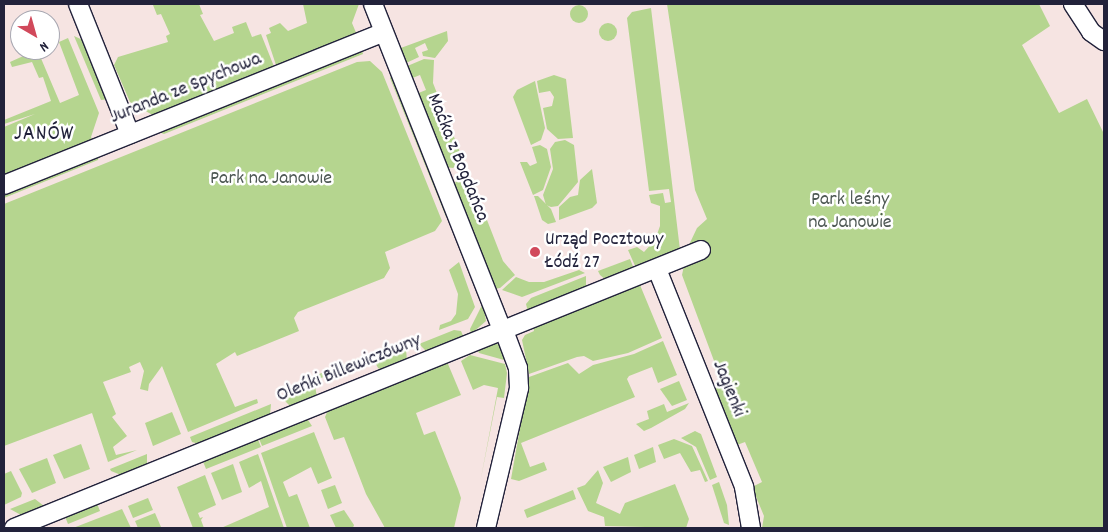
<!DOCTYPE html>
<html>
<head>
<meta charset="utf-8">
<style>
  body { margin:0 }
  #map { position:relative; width:1108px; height:532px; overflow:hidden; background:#f6e4e2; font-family:Dekko,sans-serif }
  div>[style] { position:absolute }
  .green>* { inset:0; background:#b5d58f }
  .round { border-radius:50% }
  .roads { filter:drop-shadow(1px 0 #22223b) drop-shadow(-1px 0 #22223b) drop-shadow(0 1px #22223b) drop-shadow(0 -1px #22223b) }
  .minor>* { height:18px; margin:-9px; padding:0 9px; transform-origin:9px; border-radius:9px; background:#fff }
  .dots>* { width:14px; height:14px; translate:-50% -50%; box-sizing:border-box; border:2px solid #fff; border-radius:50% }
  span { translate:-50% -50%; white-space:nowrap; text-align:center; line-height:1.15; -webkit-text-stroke:5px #fff; paint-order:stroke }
  .street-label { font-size:20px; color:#22223b }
  .park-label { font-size:20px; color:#4e5854 }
  .poi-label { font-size:20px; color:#22223b }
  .left { translate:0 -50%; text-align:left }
  .quarter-label { font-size:22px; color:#22223b; letter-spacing:1px }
  .frame { position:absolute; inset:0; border:5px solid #22223b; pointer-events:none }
  .north { position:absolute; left:10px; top:10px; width:50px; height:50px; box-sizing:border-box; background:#fff; border:1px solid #a7a7b1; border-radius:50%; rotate:142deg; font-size:14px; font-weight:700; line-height:20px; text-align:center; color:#22223b }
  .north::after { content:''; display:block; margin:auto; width:18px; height:22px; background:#d1495b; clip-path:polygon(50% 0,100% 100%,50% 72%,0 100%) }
</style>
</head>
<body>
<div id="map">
  <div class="green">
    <i style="clip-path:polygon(196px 4px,199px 4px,203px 14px,200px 15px,214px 41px,234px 33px,232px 27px,246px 22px,252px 37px,261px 34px,275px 69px,156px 117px,130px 102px,114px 65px,118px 57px,168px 42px,166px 36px,170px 34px,161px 14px,157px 15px,153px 5px)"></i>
    <i style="clip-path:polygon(303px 4px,359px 4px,352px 23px,357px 35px,277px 68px,266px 35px,271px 33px,269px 28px,280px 23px,288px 31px,307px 23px)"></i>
    <i style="clip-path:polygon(667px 4px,1039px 4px,1050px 26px,1022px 45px,1059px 113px,1087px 99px,1104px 134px,1104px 528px,762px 528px,764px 516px,752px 487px,762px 482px,745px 442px,737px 445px,713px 389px,723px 385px,682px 275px,688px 247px,697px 228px,707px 219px,695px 190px)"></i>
    <i class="round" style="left:570px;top:5px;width:18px;height:18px"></i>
    <i style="clip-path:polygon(651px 8px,680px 250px,636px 268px,628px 250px,637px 247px,644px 252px,655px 240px,660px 226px,660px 206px,651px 203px,649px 195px,663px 193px,665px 203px,671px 202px,669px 189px,649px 191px,627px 18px,632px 12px)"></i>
    <i class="round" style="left:599px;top:23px;width:18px;height:18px"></i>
    <i style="clip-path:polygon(447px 31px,448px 41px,435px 58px,423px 56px,422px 52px,428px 50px,425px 43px,415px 48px,419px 57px,404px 64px,398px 49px)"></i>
    <i style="clip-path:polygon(74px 36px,85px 41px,109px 99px,101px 100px)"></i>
    <i style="clip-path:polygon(68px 38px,99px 113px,91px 137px,93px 141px,4px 177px,4px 127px,35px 114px,4px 124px,4px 120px,51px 101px,43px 77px,39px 78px,32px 62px,12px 67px,10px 62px,30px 53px,40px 56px,60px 103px,79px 95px,59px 42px)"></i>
    <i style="clip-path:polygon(362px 50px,363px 54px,164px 134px,159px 132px)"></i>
    <i style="clip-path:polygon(424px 59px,434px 60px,433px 83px,463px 160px,453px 168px,445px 167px,416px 94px,426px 90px,420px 75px,410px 79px,405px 67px)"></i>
    <i style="clip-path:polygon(370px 61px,382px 72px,442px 221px,435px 231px,385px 252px,390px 268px,384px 278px,298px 312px,294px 318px,299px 331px,237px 356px,235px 352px,216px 364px,235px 407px,257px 399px,258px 403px,188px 432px,162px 366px,149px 384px,148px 391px,140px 389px,144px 371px,140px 362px,129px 367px,131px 372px,103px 382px,116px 414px,112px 417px,127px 436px,113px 447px,116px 455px,137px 450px,108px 462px,92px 413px,4px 446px,4px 204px,357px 62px)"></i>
    <i style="clip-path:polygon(393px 73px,449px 212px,446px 217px,390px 78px)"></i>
    <i style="clip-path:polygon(554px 75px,566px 79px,573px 138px,558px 139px,547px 129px,543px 108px,552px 106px,554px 97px,550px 91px,539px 93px,537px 81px)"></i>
    <i style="clip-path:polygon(535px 81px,545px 128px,541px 140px,531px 145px,513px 97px,517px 90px)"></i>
    <i style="clip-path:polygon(565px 140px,574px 145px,578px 182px,558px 206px,551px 207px,546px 205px,543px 195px,553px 169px,550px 149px,555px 142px)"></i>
    <i style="clip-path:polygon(540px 145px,547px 149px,551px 167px,543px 190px,533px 195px,520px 162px,527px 162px,530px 166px,537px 163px,532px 147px)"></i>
    <i style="clip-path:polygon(99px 156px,98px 160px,4px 198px,4px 194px)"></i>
    <i style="clip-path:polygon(592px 169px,597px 203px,592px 208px,559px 220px,559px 207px,570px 197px,578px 195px,580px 180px)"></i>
    <i style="clip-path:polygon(467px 177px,471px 179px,503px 261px,515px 275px,500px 288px,494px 289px,453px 188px,457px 179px)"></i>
    <i style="clip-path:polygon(534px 196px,538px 196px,551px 209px,556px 222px,548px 224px,542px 220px)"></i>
    <i style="clip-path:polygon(630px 259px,634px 269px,606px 280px,600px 275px,598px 271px)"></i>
    <i style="clip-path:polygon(459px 262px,475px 307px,468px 319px,439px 330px,440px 325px,451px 321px,456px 314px,458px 294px,449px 270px)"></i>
    <i style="clip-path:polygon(579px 270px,585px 273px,522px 297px,502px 290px,516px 277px,529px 282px,544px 282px)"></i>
    <i style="clip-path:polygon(586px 276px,586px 288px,528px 312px,526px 304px,531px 298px)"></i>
    <i style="clip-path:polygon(640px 285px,662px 338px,628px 353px,593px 361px,584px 356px,577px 357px,529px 374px,522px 340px,525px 335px,534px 331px,533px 326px)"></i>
    <i style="clip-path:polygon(483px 303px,486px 321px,471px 334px,470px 329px)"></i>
    <i style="clip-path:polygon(454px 330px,461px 331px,464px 338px,427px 352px,419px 344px)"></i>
    <i style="clip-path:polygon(663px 341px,677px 375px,658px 383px,652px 367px,629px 376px,627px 379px,635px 397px,521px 443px,530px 467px,544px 462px,547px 470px,519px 481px,511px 479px,529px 377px,568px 363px,579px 374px,593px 365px,634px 354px)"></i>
    <i style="clip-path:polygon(493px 343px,500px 345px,507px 356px,504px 360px,479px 353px,477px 349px)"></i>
    <i style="clip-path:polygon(390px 346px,392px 350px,301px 386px,304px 380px)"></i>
    <i style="clip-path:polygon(406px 349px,407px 361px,382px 370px,378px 368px,375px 362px)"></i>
    <i style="clip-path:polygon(470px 355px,505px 364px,507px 373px,504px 398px,497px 397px,480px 483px,498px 388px,484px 385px,473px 390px,461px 361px)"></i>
    <i style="clip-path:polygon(444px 362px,448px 364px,461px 395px,416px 413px,424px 435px,435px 431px,458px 489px,461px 498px,454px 528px,385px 528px,366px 494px,344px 437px,334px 440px,325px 417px,329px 408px)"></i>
    <i style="clip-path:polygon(679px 381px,687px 400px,672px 406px,660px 389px)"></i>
    <i style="clip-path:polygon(315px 386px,317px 397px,291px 407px,283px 399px)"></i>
    <i style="clip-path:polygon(689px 403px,685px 409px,651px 428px,644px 431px,636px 424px,649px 419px,647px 411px,664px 404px,667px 412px)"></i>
    <i style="clip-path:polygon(271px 404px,270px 415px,199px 444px,192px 442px,190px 437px)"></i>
    <i style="clip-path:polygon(172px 412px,181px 434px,153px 446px,145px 423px)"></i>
    <i style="clip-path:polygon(306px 417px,312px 426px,262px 446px,258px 436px)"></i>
    <i style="clip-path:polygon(695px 431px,701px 434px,717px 477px,710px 480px,696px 447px,681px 438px)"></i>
    <i style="clip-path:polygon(314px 432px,332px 478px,318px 484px,311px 467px,283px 482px,289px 497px,297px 494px,310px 528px,287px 528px,261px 453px)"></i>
    <i style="clip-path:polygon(257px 437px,261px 447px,206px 469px,202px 459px)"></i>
    <i style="clip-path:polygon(674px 439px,692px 446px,708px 481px,705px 482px,700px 470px,691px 472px,680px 453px,664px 459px,658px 445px)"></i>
    <i style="clip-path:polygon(81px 444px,90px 469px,64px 479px,53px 455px)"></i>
    <i style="clip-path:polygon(653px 447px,656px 462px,639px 469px,634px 455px)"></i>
    <i style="clip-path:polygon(147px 454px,147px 464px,121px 475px,111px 471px,110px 469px)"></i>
    <i style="clip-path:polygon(258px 454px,284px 528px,221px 528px,269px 507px,261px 481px,249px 488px,239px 462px)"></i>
    <i style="clip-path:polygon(628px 457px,631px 472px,611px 482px,603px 467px)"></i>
    <i style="clip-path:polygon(47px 458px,56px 483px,32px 493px,19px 469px)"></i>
    <i style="clip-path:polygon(233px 464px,242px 492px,222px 500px,211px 473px)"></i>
    <i style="clip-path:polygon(598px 470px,603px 483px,596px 503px,620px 514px,625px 503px,675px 484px,689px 519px,686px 528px,605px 526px,604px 517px,588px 511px,577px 488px,585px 485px)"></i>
    <i style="clip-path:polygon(11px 471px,22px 493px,21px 497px,4px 505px,4px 474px)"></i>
    <i style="clip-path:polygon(205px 475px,216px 505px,198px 513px,200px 518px,203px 517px,201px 520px,204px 528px,193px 528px,177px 487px)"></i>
    <i style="clip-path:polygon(719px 482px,727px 505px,729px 525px,724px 523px,712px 485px)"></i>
    <i style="clip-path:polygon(335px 485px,342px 503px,328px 509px,321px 490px)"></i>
    <i style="clip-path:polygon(573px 490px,576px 499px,527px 518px,524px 510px)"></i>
    <i style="clip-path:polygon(148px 498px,153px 510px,133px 518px,128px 506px)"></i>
    <i style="clip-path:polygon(35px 499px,44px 506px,21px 515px,10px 509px)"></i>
    <i style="clip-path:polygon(96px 501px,100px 511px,68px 524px,64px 514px)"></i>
    <i style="clip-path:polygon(122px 509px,131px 528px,73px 528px)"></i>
    <i style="clip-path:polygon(344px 510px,354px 525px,353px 528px,336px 528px,330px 515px)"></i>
    <i style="clip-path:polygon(155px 513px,161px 527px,138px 528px,135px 521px)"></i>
  </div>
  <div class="roads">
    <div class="minor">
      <i style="left:78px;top:4px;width:140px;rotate:68.2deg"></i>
      <i style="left:373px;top:4px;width:350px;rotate:68.4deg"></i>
      <i style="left:1073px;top:4px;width:33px;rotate:57deg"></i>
      <i style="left:1091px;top:32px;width:16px;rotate:35deg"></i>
      <i style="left:4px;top:185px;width:408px;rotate:-21.9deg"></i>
      <i style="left:657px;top:269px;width:235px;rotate:68.2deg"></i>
      <i style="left:744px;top:487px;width:42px;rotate:80.3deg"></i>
      <i style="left:14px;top:528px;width:741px;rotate:-22.03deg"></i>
      <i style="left:486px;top:528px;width:144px;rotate:-76.7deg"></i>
      <i style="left:519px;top:388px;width:20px;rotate:-93deg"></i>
      <i style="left:518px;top:368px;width:43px;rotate:-110.6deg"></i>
    </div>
  </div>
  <div class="dots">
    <i style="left:535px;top:252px;background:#d1495b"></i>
  </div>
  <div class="street-label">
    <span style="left:186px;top:89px;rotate:-22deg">Juranda ze Spychowa</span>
    <span style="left:457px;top:158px;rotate:68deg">Maćka z Bogdańca</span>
    <span style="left:349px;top:369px;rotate:-22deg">Oleńki Billewiczówny</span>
    <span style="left:728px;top:389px;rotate:68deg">Jagienki</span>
  </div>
  <div class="park-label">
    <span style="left:271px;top:179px">Park na Janowie</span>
    <span style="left:850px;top:212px">Park leśny<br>na Janowie</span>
  </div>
  <div class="poi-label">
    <span class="left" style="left:545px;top:252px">Urząd Pocztowy<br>Łódź 27</span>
  </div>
  <div class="quarter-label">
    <span style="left:44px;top:135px">JANÓW</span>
  </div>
  <div class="frame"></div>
  <div class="north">N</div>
</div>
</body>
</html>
